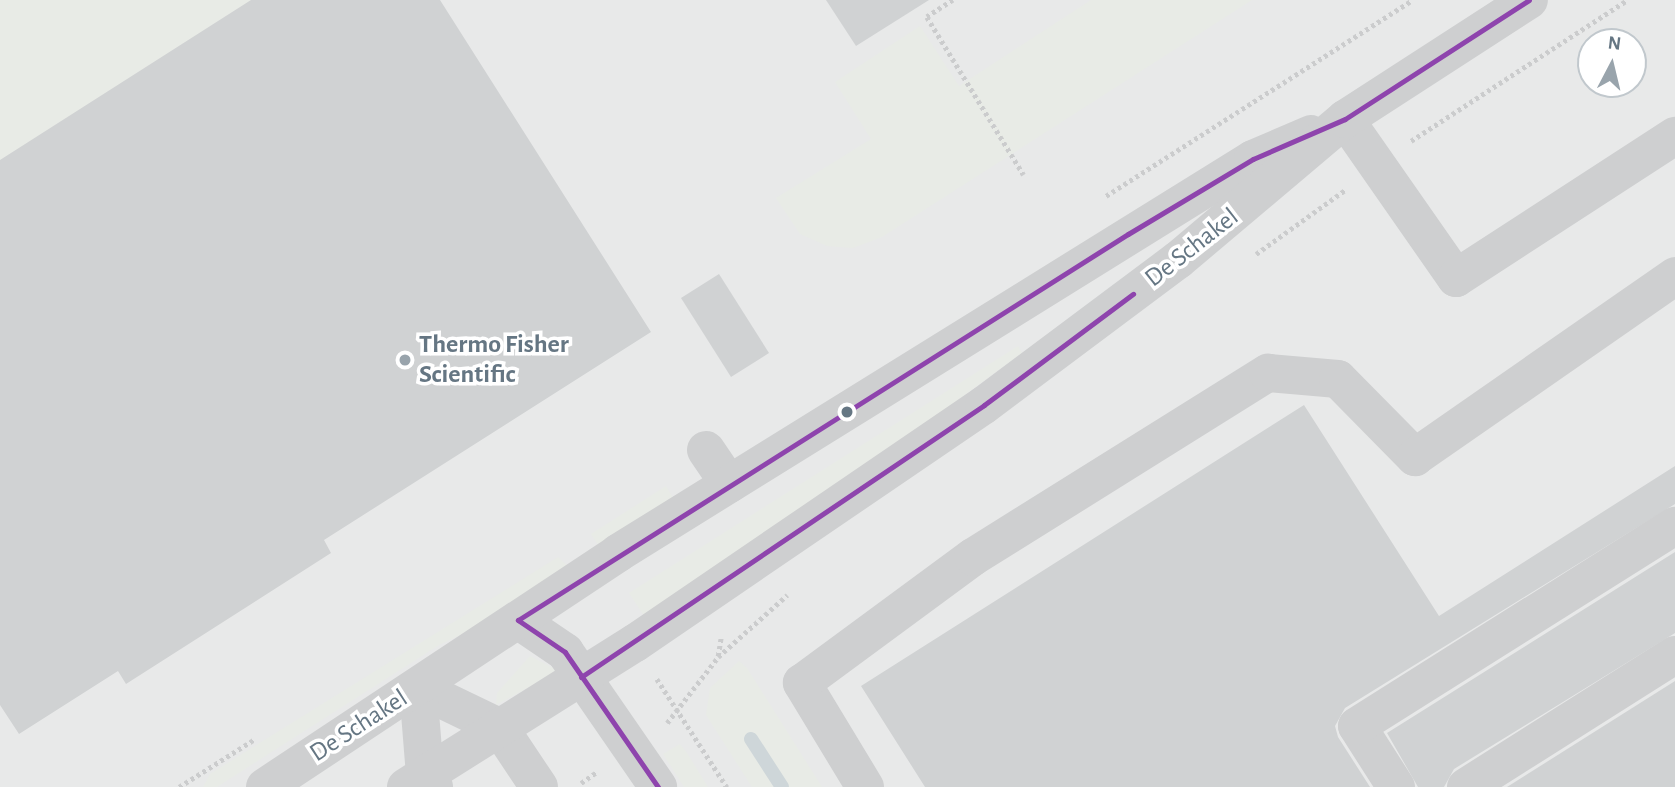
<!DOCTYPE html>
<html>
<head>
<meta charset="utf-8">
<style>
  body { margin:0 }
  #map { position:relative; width:1675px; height:787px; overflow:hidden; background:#f9f9f9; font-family:"Alegreya Sans",sans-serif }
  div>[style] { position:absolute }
  .built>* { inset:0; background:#e8e9e9 }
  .green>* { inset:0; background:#e8ebe6 }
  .stream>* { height:14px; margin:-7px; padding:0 7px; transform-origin:7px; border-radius:7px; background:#ced6d9 }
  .building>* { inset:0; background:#d0d2d3 }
  .path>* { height:4.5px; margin-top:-2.25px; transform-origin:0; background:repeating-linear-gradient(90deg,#cbcccd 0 3.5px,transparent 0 7px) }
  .minor>* { height:38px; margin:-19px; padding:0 19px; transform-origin:19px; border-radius:19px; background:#cecfd0 }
  .bus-1>* { height:5px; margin:-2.5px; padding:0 2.5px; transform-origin:2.5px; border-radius:2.5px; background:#8e44ad }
  .dots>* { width:19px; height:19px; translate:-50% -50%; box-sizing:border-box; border:4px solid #fff; border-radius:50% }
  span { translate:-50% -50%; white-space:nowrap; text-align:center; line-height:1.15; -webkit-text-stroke:7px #fff; paint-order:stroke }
  .street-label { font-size:26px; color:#657683 }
  .poi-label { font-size:26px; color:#657683; font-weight:700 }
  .left { translate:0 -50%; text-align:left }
  .north { position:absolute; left:1577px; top:28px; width:70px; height:70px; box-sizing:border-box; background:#fff; border:2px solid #c1c8cd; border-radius:50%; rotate:7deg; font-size:19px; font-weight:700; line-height:28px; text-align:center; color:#657683 }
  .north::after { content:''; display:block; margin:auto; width:24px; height:32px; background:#99a4ac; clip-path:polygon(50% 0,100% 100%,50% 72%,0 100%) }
</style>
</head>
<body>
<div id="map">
  <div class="built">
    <i style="clip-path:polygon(evenodd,0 0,1675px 0,1675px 787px,0 787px,0 0,1591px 42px,1633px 42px,1633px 84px,1591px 84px,1591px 42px)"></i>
  </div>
  <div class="green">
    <i style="clip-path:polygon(0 0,257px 0,0 166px)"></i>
    <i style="clip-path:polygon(1091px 0,1252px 0,882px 237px,853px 248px,827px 246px,800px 234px,776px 198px,871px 139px,835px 82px,920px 26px,959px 86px)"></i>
    <i style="clip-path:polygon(1018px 346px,1022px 353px,836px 489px,645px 617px,629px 593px)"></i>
    <i style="clip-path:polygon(666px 486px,677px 505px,603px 552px,591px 534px)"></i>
    <i style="clip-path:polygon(558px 557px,573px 571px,498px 617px,439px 645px,217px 787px,203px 787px,210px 774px)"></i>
    <i style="clip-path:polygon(530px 656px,559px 671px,496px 705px,497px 693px)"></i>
    <i style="clip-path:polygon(739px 661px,747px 668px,822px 787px,752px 787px,706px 715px,710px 688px)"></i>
    <i style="clip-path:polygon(680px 744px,687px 753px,708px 787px,684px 787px,663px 754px)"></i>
  </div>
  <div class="stream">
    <i style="left:751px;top:739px;width:57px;rotate:57.1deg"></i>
  </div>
  <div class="building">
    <i style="clip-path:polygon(251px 0,440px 0,651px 332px,324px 540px,331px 553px,126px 684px,118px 671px,19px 734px,0 705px,0 160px)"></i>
    <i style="clip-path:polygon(826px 0,929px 0,856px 46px)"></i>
    <i style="clip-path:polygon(719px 274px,769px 353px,731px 377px,681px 298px)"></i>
    <i style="clip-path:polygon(1304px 405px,1439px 616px,1675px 466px,1675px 504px,1345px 708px,1335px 726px,1338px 737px,1370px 787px,925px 787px,861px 686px)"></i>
    <i style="clip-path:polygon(1675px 552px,1675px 633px,1454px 769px,1444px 787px,1418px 787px,1387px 733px)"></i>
    <i style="clip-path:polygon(1675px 681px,1675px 787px,1507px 787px)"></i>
  </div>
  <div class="path">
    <i style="left:953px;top:0;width:31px;rotate:147deg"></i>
    <i style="left:927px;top:17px;width:185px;rotate:58.5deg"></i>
    <i style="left:1411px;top:141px;width:258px;rotate:-33.1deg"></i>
    <i style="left:1106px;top:196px;width:363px;rotate:-32.6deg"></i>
    <i style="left:1256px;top:254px;width:110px;rotate:-35.7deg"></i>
    <i style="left:718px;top:656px;width:19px;rotate:-81deg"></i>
    <i style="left:657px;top:679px;width:129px;rotate:57.1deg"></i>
    <i style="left:667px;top:723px;width:83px;rotate:-52.3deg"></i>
    <i style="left:718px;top:657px;width:93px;rotate:-41.9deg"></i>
    <i style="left:581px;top:783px;width:19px;rotate:-35deg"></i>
    <i style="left:179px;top:787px;width:90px;rotate:-32.3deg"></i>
  </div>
  <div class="minor">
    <i style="left:1345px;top:119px;width:194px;rotate:55.1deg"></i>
    <i style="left:1456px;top:278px;width:261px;rotate:-33deg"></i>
    <i style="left:706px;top:450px;width:41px;rotate:55.9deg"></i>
    <i style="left:518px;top:620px;width:57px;rotate:34.2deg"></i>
    <i style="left:565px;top:652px;width:164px;rotate:55.4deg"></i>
    <i style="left:418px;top:688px;width:90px;rotate:25.7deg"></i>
    <i style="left:499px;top:727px;width:72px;rotate:56.3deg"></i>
    <i style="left:418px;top:688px;width:87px;rotate:85.4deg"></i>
    <i style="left:425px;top:775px;width:15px;rotate:53deg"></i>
    <i style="left:265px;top:787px;width:424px;rotate:-33.5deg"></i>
    <i style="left:618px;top:553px;width:747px;rotate:-31.82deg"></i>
    <i style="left:1253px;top:159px;width:63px;rotate:-23.3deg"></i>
    <i style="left:406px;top:787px;width:271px;rotate:-32.2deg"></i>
    <i style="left:635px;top:643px;width:422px;rotate:-34.3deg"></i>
    <i style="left:984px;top:405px;width:242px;rotate:-36.8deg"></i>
    <i style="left:1178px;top:260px;width:219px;rotate:-40.2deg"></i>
    <i style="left:1345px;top:119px;width:219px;rotate:-32.9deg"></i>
    <i style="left:865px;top:787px;width:122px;rotate:-121.2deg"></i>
    <i style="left:802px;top:683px;width:212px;rotate:-36.4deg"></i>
    <i style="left:973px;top:557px;width:348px;rotate:-32deg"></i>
    <i style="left:1268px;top:373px;width:70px;rotate:4.9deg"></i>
    <i style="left:1338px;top:379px;width:110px;rotate:45.4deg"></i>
    <i style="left:1415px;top:457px;width:317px;rotate:-34.8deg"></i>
    <i style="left:1396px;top:787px;width:72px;rotate:-122.6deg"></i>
    <i style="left:1357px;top:726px;width:376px;rotate:-32.2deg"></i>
    <i style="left:1466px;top:787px;width:247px;rotate:-32.3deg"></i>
  </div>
  <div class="bus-1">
    <i style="left:581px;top:677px;width:486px;rotate:-34deg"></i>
    <i style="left:984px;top:405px;width:186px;rotate:-36.7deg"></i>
    <i style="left:658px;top:787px;width:164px;rotate:-124.6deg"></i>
    <i style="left:565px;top:652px;width:57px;rotate:-145.8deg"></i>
    <i style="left:518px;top:620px;width:722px;rotate:-32.33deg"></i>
    <i style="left:1128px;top:234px;width:146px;rotate:-31deg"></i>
    <i style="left:1253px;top:159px;width:100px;rotate:-23.5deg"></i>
    <i style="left:1345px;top:119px;width:219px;rotate:-32.9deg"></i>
  </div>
  <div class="dots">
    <i style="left:405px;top:360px;background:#99a4ac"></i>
    <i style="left:847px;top:412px;background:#657683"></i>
  </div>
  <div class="street-label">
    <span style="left:1192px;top:248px;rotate:-38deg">De Schakel</span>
    <span style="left:359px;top:726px;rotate:-33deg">De Schakel</span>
  </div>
  <div class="poi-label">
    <span class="left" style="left:419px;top:360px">Thermo Fisher<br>Scientific</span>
  </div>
  <div class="north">N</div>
</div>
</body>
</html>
